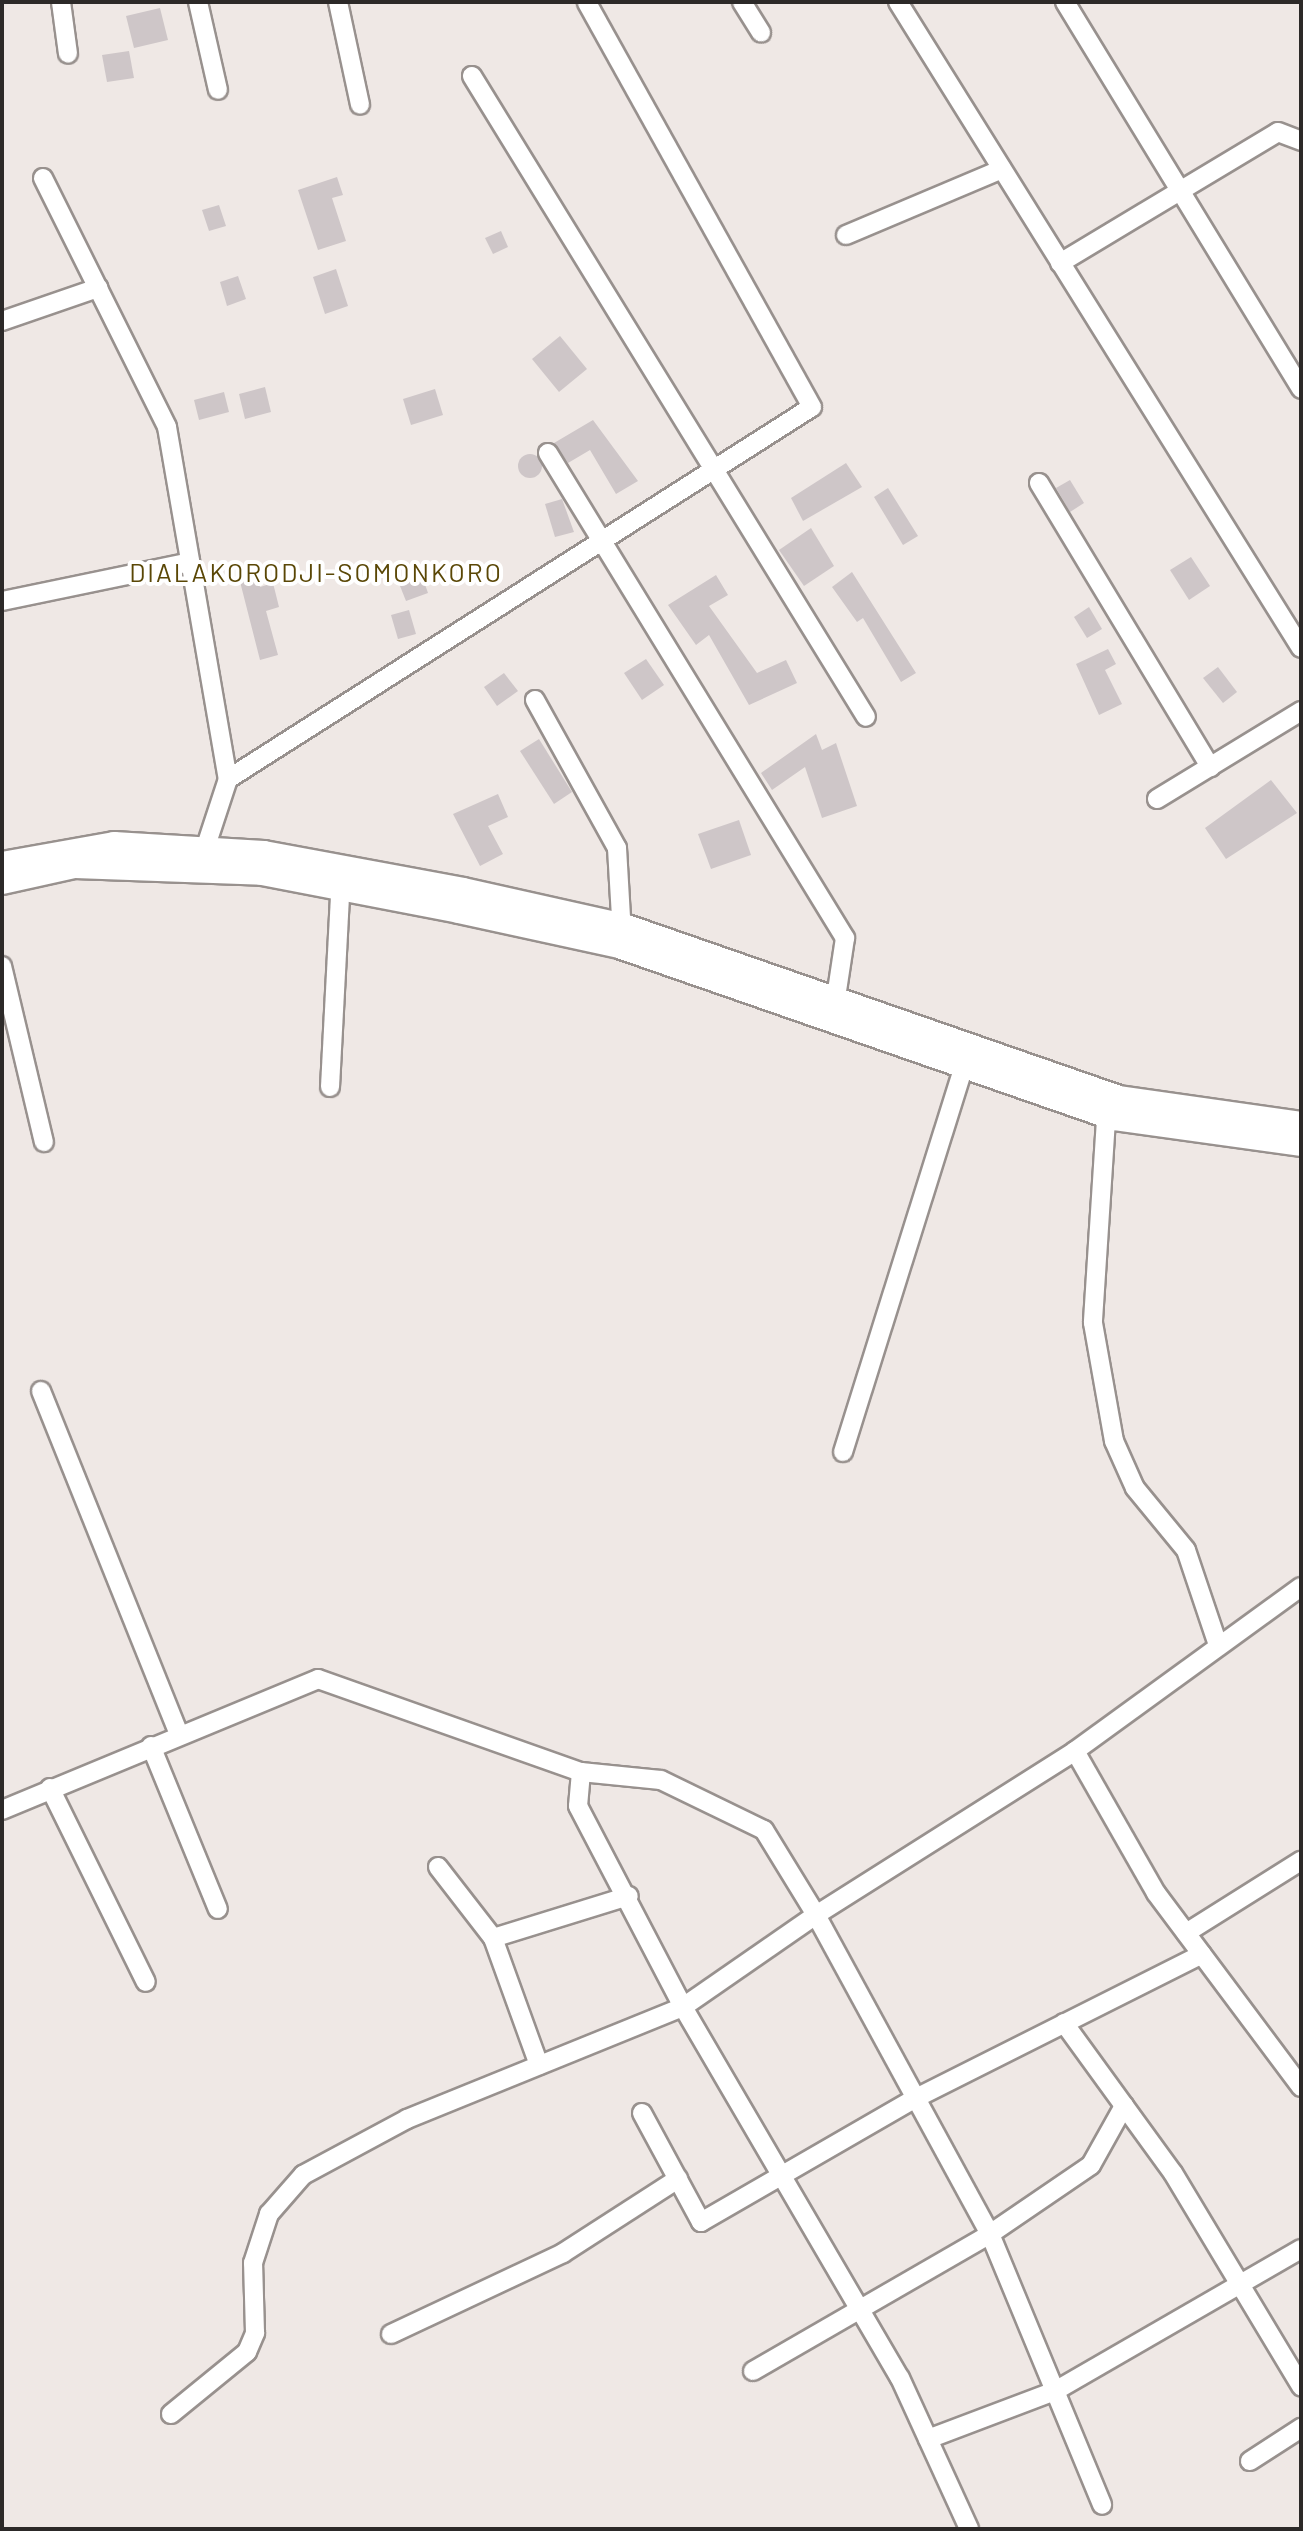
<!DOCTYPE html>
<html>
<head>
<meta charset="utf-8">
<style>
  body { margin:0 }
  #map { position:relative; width:1303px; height:2531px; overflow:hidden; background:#efe8e5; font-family:Barlow,sans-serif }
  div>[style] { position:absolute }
  .building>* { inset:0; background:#cec6c8 }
  .round { border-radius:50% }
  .roads { filter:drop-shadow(2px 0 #98918e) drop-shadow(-2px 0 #98918e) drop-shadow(0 2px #98918e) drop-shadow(0 -2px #98918e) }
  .street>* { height:18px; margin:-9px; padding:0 9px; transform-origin:9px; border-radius:9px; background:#fff }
  .secondary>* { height:24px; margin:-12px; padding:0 12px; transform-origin:12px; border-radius:12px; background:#fff }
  span { translate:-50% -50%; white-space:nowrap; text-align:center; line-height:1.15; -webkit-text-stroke:8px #fff; paint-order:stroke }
  .quarter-label { font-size:26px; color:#5a4706; letter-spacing:2px }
  .frame { position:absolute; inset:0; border:4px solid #2c2928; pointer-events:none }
</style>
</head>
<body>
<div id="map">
  <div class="building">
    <i style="clip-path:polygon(160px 8px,168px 40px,134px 48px,126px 16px)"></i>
    <i style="clip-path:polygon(129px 51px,134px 78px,107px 82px,102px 55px)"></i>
    <i style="clip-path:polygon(337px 177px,343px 195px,332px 198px,346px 241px,318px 250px,298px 190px)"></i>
    <i style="clip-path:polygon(219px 205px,226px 226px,209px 231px,202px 210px)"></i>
    <i style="clip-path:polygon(501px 231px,508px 247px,493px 254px,485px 238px)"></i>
    <i style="clip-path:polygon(336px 269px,348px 306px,325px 314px,313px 277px)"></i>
    <i style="clip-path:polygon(238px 276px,246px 299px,227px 306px,220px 282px)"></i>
    <i style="clip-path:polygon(560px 336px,587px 369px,559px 392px,532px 359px)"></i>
    <i style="clip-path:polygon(265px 387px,271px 412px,245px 419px,239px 394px)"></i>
    <i style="clip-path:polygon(435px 389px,443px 415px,411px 425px,403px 399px)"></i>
    <i style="clip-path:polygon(224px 392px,229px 412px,199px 420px,194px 400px)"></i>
    <i style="clip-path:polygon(593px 420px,638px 481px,616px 494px,590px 450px,568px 463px,554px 443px)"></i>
    <i class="round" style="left:518px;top:454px;width:24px;height:24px"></i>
    <i style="clip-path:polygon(846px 463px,862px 487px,803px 521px,791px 498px)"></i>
    <i style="clip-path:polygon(1070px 480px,1084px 503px,1070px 512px,1056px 488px)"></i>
    <i style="clip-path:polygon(888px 488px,918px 536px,903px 545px,874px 497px)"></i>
    <i style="clip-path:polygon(562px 499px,574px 532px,555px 537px,545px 504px)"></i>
    <i style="clip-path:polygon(811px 528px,834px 566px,804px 586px,779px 550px)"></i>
    <i style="clip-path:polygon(1191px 557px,1210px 586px,1189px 600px,1170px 570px)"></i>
    <i style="clip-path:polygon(253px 562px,260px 587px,273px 583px,279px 607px,266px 611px,278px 655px,260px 660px,236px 566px)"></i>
    <i style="clip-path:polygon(852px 572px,916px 673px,901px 682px,863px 618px,857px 622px,832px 587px)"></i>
    <i style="clip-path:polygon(421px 573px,428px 593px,406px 601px,398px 581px)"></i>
    <i style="clip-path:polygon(716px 575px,728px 595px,709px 606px,757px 673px,786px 660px,797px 683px,749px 705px,709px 635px,696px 645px,668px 605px)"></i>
    <i style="clip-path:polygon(1089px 607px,1102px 629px,1087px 638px,1074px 617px)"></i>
    <i style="clip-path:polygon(409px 610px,416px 634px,398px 639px,391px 615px)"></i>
    <i style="clip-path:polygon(1108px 649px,1116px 664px,1105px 670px,1122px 704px,1099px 715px,1076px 664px)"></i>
    <i style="clip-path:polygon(646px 659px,664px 685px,642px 700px,624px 673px)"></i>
    <i style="clip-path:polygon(1218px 667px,1237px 692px,1223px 703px,1203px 678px)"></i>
    <i style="clip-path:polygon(504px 673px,518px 691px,497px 706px,484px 687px)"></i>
    <i style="clip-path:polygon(816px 734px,822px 750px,836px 743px,857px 806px,822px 818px,805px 767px,772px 790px,761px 773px)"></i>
    <i style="clip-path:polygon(539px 739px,572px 792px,554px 804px,520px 751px)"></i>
    <i style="clip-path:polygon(1271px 780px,1297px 813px,1226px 859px,1205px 828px)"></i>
    <i style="clip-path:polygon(498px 794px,508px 817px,488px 826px,503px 854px,480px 866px,453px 814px)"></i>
    <i style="clip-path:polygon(739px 820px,751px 855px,711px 869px,698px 834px)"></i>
  </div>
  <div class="roads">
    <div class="street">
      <i style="left:61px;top:2px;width:52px;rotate:82.3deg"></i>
      <i style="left:198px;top:2px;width:90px;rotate:77.2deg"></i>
      <i style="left:338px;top:2px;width:105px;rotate:77.9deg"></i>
      <i style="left:742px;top:2px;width:36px;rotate:58deg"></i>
      <i style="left:898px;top:2px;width:761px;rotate:58.04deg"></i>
      <i style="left:1065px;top:2px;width:453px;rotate:58.6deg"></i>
      <i style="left:472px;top:76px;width:752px;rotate:58.42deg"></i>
      <i style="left:43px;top:178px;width:278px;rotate:63.5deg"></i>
      <i style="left:167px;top:427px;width:357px;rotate:80.2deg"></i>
      <i style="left:228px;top:779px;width:86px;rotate:108.2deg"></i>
      <i style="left:846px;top:235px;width:169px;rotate:-22.9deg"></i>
      <i style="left:1060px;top:263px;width:254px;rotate:-31deg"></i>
      <i style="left:1278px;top:132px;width:25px;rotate:21deg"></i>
      <i style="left:2px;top:321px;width:102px;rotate:-19deg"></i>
      <i style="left:548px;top:453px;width:569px;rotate:58.52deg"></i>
      <i style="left:845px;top:938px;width:74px;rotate:98.6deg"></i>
      <i style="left:1039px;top:483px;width:332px;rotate:58.9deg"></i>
      <i style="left:2px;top:601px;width:192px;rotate:-11.7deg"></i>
      <i style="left:535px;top:700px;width:169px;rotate:61deg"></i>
      <i style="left:617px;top:848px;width:88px;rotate:86.7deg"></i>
      <i style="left:228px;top:779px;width:692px;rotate:-32.5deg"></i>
      <i style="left:812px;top:407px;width:463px;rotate:-119.1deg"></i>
      <i style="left:1157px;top:799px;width:169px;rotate:-31.4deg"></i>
      <i style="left:2px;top:966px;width:181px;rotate:76.6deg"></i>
      <i style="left:330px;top:1087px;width:209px;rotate:-87deg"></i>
      <i style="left:1107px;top:1104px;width:219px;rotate:93.7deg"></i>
      <i style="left:1093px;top:1323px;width:120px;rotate:79.9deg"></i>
      <i style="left:1114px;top:1441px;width:51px;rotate:65.9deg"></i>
      <i style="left:1135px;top:1488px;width:80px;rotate:50.6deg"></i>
      <i style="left:1186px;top:1550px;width:97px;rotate:71.4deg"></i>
      <i style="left:41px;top:1391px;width:371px;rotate:68.1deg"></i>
      <i style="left:843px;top:1452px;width:417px;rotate:-72.6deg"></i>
      <i style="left:151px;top:1746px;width:176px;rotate:67.7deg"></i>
      <i style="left:1075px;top:1751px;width:163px;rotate:60.3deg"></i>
      <i style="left:1156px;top:1893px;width:242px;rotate:53.2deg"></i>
      <i style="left:581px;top:1772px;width:34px;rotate:95deg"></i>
      <i style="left:578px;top:1806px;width:227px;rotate:62.4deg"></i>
      <i style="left:683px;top:2007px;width:430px;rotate:59.7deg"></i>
      <i style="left:900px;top:2378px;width:166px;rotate:65.4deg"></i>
      <i style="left:50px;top:1788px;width:216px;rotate:63.7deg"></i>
      <i style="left:2px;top:1810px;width:342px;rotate:-22.5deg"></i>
      <i style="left:318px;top:1679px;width:279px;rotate:19.5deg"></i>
      <i style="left:581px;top:1772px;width:80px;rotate:5.7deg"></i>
      <i style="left:661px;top:1780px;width:114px;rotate:25.9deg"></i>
      <i style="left:764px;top:1830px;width:100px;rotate:58.5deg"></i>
      <i style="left:816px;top:1915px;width:307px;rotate:-32.3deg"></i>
      <i style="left:1075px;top:1751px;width:279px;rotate:-36deg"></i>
      <i style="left:438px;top:1867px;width:90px;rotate:52.2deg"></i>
      <i style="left:493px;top:1938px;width:135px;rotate:70.1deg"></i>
      <i style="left:1186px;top:1933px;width:136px;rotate:-32.1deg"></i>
      <i style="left:493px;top:1938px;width:142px;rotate:-17.2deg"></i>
      <i style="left:1064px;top:2023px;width:185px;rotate:54deg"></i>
      <i style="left:1173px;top:2173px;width:249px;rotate:59deg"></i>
      <i style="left:642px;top:2113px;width:124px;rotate:61.6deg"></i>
      <i style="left:701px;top:2222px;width:248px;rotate:-30deg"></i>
      <i style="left:916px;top:2098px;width:320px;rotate:-26.7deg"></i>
      <i style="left:391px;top:2334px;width:190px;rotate:-25.2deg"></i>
      <i style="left:563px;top:2253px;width:137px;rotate:-32.8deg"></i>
      <i style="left:753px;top:2371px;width:274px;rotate:-30deg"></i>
      <i style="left:990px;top:2234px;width:122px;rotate:-34.3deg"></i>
      <i style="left:1091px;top:2165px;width:68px;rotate:-60.8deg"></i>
      <i style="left:171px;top:2414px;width:98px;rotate:-39.2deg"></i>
      <i style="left:247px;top:2352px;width:21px;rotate:-67deg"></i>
      <i style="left:255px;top:2333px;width:70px;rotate:-91.6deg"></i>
      <i style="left:253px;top:2263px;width:52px;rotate:-71.9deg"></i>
      <i style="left:269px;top:2214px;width:52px;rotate:-48.9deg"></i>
      <i style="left:303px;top:2175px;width:118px;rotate:-28.3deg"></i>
      <i style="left:407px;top:2119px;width:298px;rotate:-22.1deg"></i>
      <i style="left:683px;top:2007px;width:162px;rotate:-34.7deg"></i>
      <i style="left:816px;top:1915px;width:363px;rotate:61.4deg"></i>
      <i style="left:990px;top:2234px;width:293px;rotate:67.5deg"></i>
      <i style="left:928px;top:2439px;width:136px;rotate:-20.7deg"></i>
      <i style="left:1055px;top:2391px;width:284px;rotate:-30deg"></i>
      <i style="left:1250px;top:2461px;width:61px;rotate:-32.9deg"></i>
    </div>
    <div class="secondary">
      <i style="left:2px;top:864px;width:114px;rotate:-10.1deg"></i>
      <i style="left:114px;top:844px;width:150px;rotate:3.4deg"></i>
      <i style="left:264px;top:853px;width:202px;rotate:10.5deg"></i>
      <i style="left:463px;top:890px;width:165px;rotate:12.6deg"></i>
      <i style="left:624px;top:926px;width:524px;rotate:19.16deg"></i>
      <i style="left:1119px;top:1098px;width:184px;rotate:8.1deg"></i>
      <i style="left:2px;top:882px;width:75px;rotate:-12.4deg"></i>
      <i style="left:75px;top:866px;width:187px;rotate:2.1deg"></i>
      <i style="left:262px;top:873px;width:201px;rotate:10.9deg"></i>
      <i style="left:459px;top:911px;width:164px;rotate:12.3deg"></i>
      <i style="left:619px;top:946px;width:524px;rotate:19.16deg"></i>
      <i style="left:1114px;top:1118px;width:189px;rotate:7.9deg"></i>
    </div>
  </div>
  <div class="quarter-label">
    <span style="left:316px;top:572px">DIALAKORODJI-SOMONKORO</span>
  </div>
  <div class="frame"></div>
</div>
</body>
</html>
